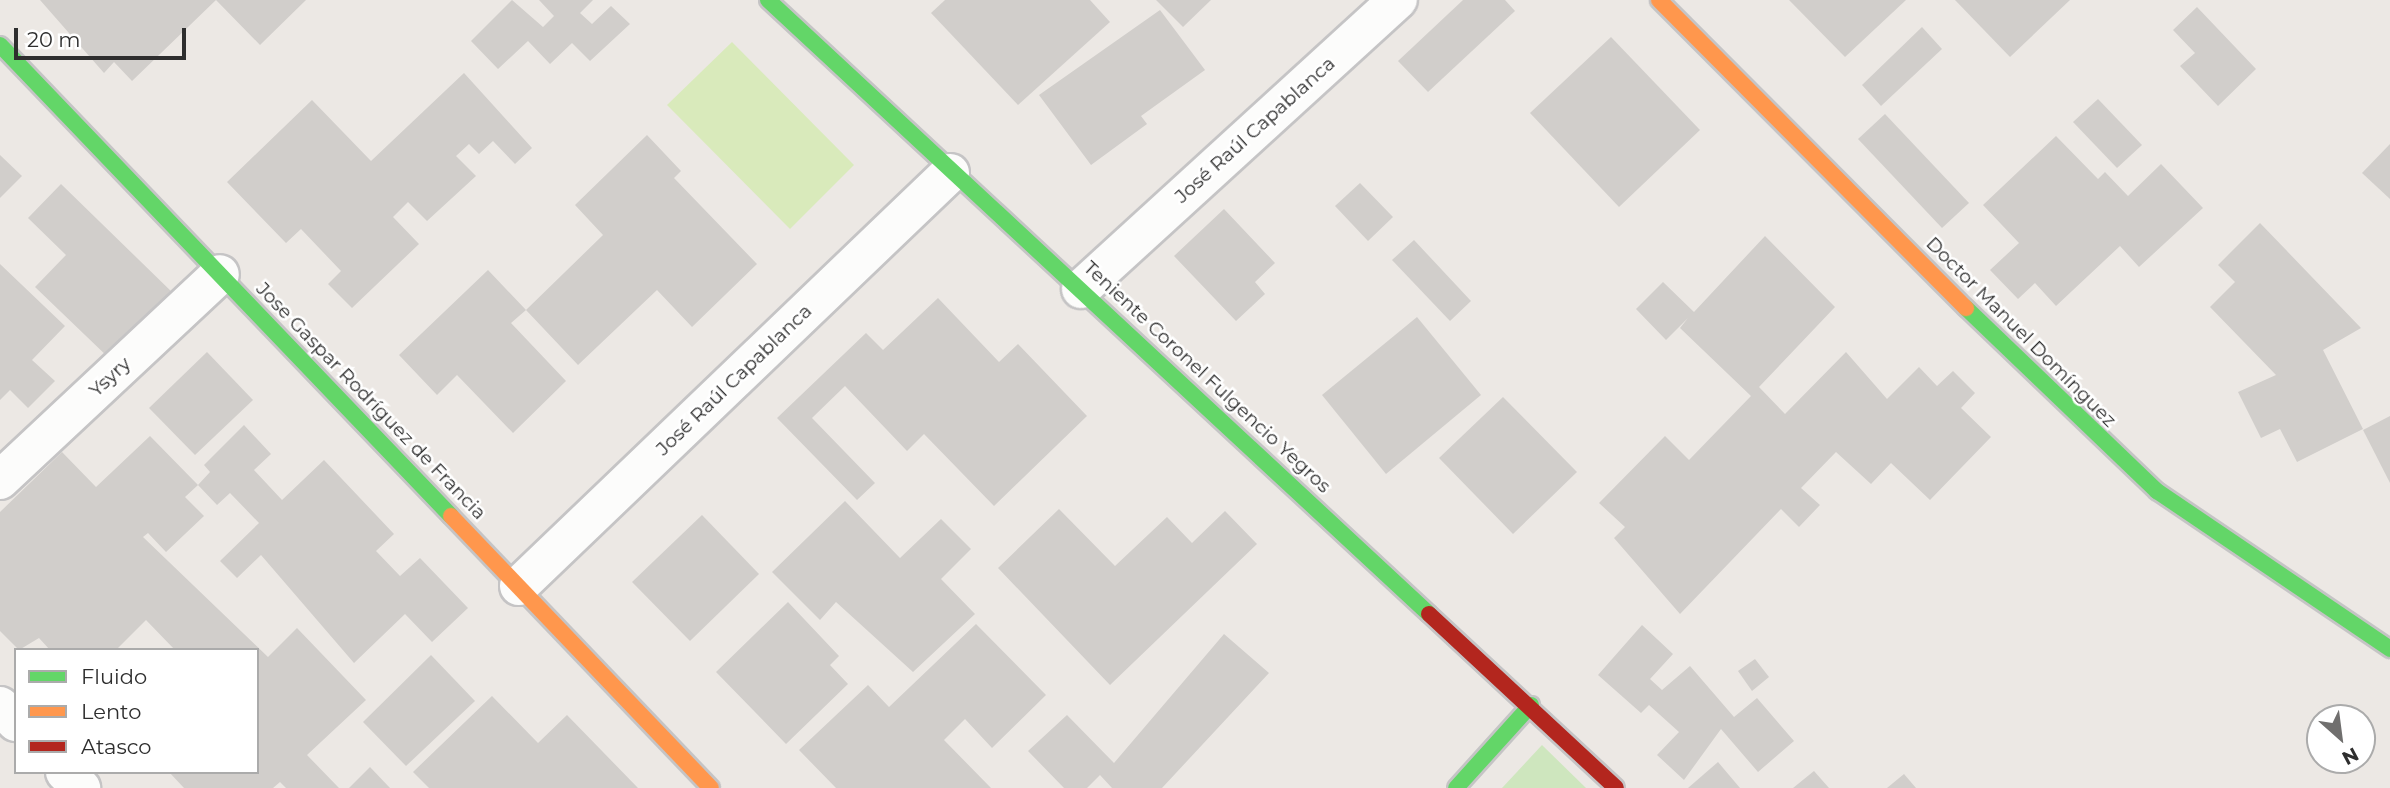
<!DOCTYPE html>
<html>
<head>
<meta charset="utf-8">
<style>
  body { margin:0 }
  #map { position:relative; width:2390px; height:788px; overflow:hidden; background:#ece8e4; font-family:Montserrat,sans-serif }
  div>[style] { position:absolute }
  .green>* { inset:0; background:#cee6be }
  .pitch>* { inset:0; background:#d9eabb }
  .building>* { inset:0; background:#d1cecb }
  .roads { filter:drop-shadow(2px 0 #c5c4c5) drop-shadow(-2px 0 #c5c4c5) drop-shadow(0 2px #c5c4c5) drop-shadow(0 -2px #c5c4c5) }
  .street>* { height:38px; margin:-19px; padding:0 19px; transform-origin:19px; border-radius:19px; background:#fcfcfb }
  .fast>* { height:16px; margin:-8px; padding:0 8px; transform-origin:8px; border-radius:8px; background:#63d668 }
  .slow>* { height:16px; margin:-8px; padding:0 8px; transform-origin:8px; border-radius:8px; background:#ff974d }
  .jam>* { height:16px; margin:-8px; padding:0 8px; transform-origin:8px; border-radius:8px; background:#b3261e }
  span { translate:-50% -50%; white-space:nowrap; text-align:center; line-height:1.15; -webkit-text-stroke:5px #fff; paint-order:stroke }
  .street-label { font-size:19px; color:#2e2e2e }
  .legend { position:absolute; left:14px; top:648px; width:245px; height:126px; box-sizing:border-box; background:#fff; border:2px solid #ababab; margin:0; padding:9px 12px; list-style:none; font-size:21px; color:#2e2e2e }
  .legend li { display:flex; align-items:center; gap:14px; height:35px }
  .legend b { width:35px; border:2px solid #ababab }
  .north { position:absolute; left:2306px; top:704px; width:70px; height:70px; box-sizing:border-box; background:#fff; border:2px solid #ababab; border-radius:50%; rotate:152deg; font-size:19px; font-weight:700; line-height:28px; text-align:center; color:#2e2e2e }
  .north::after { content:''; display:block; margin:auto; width:24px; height:32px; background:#706f6e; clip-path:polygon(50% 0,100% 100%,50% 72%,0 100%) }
  .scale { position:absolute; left:14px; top:28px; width:172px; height:32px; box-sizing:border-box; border:4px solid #2e2e2e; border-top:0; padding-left:9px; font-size:21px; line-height:24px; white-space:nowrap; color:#2e2e2e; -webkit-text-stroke:5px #fff; paint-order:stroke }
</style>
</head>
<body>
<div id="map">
  <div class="green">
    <i style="clip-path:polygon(1542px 745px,1586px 788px,1502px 788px)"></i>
  </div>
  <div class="pitch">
    <i style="clip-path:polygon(732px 42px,854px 165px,790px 229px,667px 105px)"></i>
  </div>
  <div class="building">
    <i style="clip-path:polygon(40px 0,306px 0,260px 45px,216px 0,132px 81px,114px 62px,104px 73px)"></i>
    <i style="clip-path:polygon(512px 0,543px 27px,554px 16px,539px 0,593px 0,580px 13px,592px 24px,611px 6px,630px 24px,590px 61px,572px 43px,550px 64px,528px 41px,498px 69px,471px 41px)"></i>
    <i style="clip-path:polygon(945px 0,1090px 0,1110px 22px,1018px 105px,931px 13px)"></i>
    <i style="clip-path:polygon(1156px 0,1211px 0,1183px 27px)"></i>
    <i style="clip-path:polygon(1463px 0,1505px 0,1515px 11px,1428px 92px,1398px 61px)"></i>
    <i style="clip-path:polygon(1789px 0,1906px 0,1845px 57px)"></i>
    <i style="clip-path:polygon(1955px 0,2070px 0,2010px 57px)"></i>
    <i style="clip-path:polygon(2197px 7px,2256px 69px,2218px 106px,2180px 66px,2195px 53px,2173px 30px)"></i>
    <i style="clip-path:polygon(1160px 10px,1205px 70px,1141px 116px,1147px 124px,1091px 165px,1039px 95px)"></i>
    <i style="clip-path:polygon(1922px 27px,1942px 49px,1881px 106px,1862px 85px)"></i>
    <i style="clip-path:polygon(1611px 37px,1700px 130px,1619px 207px,1530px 113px)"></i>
    <i style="clip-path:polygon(464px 73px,532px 148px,515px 164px,493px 141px,479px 154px,469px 144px,456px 156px,476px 176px,427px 221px,408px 202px,393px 217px,419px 244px,352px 308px,328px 284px,341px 271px,301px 229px,286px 243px,227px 182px,312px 100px,371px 161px)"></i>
    <i style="clip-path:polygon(2098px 99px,2142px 145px,2117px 168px,2073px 122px)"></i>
    <i style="clip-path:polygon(1885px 114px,1969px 203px,1942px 228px,1858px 139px)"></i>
    <i style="clip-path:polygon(647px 135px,681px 171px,674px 178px,757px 264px,692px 327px,657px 290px,578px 365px,526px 310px,603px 235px,575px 205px)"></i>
    <i style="clip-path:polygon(2056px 136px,2098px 179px,2105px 172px,2128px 196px,2161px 164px,2203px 208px,2139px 267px,2120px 246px,2056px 306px,2035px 283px,2018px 299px,1990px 270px,2019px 243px,1983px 205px)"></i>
    <i style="clip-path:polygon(2390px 144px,2390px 199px,2362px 173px)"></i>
    <i style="clip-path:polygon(0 155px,22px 176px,0 198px)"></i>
    <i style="clip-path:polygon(1360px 183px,1393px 217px,1368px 241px,1335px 206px)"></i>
    <i style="clip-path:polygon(61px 184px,175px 295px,111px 360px,35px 287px,66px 255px,28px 218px)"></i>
    <i style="clip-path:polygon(1224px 209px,1275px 263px,1255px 282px,1265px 294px,1236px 321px,1174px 256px)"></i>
    <i style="clip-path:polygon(2260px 223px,2361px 328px,2323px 350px,2363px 429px,2297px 462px,2280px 429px,2261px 438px,2238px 392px,2276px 375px,2210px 307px,2235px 282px,2218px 265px)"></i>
    <i style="clip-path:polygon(1765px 236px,1835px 307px,1759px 387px,1785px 414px,1846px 352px,1887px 399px,1919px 367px,1937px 386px,1953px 371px,1975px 393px,1961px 408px,1991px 437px,1930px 500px,1891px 463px,1871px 484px,1836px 452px,1801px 488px,1820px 505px,1799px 527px,1781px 509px,1680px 614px,1614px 538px,1625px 527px,1599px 503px,1665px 436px,1689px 460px,1751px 396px,1680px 328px,1688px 318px,1666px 340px,1636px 309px,1663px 282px,1694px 312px)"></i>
    <i style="clip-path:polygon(1414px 240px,1471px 301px,1450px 321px,1392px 260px)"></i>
    <i style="clip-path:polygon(0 264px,65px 326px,32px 360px,55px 381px,28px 408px,10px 390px,0 400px)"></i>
    <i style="clip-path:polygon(488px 270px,526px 310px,511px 323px,566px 381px,513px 433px,457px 375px,437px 395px,399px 355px)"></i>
    <i style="clip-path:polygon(938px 298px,999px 362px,1018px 344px,1087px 416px,994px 506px,924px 434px,907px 451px,845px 386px,812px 418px,875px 483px,857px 500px,777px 418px,866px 333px,883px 350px)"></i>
    <i style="clip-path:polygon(1417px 317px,1481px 395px,1386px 474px,1322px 395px)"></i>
    <i style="clip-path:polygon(207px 352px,253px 400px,195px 455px,149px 408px)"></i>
    <i style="clip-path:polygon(1503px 397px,1577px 472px,1513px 534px,1439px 458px)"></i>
    <i style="clip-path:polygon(2390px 416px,2390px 483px,2363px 430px)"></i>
    <i style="clip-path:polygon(244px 425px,271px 454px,254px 470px,282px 500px,324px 460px,394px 534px,376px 551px,400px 576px,420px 558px,468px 608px,432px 642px,405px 614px,354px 663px,261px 555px,237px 578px,220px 561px,259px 523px,230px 493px,217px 505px,198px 485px,185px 497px,204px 516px,166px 552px,148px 533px,143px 537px,268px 657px,297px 628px,366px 700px,307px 755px,339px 788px,286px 788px,280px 782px,273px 788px,184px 788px,169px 772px,257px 772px,257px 650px,175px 650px,146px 620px,116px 650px,50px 650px,39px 638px,19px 650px,0 631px,0 512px,62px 452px,96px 487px,150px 436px,198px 485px,210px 472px,204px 465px)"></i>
    <i style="clip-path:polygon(845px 501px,900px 558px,941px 519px,971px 549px,941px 579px,975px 614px,913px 672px,836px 602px,820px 620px,772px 572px)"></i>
    <i style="clip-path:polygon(1059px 509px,1115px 566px,1167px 517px,1192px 543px,1225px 511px,1257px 544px,1110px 685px,998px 568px)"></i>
    <i style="clip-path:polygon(702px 515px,759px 574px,690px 641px,632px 582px)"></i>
    <i style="clip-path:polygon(788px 602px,839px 656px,830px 665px,848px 684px,786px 744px,716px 672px)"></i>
    <i style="clip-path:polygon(976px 624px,1046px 695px,992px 748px,965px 719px,944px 740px,991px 788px,836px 788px,799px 750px,868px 685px,889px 707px)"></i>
    <i style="clip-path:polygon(1642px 625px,1673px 654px,1650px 679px,1662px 690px,1690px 666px,1734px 717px,1757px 698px,1794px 741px,1758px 772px,1721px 729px,1684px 780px,1657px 755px,1679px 732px,1649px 705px,1641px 713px,1598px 675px)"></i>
    <i style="clip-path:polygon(1224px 634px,1269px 673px,1162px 788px,1112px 788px,1100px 775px,1087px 788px,1064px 788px,1028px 751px,1067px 715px,1114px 763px)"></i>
    <i style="clip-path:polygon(431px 655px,475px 701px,406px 766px,363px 722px)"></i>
    <i style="clip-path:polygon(1755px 659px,1769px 677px,1752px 691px,1738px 671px)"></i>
    <i style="clip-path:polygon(492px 696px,538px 743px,567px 715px,638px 788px,429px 788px,413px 772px)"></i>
    <i style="clip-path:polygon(1718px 762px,1740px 788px,1688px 788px)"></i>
    <i style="clip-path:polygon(370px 767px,390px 788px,349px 788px)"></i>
    <i style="clip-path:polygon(1814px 771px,1829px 788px,1793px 788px)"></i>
    <i style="clip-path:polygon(1904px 774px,1916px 788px,1887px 788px)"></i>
  </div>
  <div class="roads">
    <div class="street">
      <i style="left:1081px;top:289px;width:429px;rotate:-42.4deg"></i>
      <i style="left:0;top:480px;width:301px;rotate:-43.1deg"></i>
      <i style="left:519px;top:586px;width:597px;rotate:-43.78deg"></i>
      <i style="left:0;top:706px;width:23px;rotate:45deg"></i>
      <i style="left:65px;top:772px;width:23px;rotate:45deg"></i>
    </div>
    <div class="fast">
      <i style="left:768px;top:0;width:902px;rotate:42.89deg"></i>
      <i style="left:0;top:45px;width:652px;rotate:46.24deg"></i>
      <i style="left:1966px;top:308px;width:265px;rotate:43.8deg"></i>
      <i style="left:2157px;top:491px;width:282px;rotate:34.1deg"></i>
      <i style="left:1456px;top:788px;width:112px;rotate:-47.9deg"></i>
    </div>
    <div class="slow">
      <i style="left:1659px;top:0;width:435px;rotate:45.1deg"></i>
      <i style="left:451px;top:516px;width:376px;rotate:46.3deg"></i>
    </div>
    <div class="jam">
      <i style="left:1429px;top:614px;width:255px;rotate:42.9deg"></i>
    </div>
  </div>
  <div class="street-label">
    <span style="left:1255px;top:130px;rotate:-42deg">José Raúl Capablanca</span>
    <span style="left:2021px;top:332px;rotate:45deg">Doctor Manuel Domínguez</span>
    <span style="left:110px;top:377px;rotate:-43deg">Ysyry</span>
    <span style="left:1207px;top:377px;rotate:43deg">Teniente Coronel Fulgencio Yegros</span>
    <span style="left:734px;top:380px;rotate:-44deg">José Raúl Capablanca</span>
    <span style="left:371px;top:401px;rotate:46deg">Jose Gaspar Rodríguez de Francia</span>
  </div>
  <ul class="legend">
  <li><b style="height:9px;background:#63d668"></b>Fluido</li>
  <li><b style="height:9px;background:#ff974d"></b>Lento</li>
  <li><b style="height:9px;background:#b3261e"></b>Atasco</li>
  </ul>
  <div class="north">N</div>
  <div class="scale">20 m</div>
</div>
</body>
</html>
